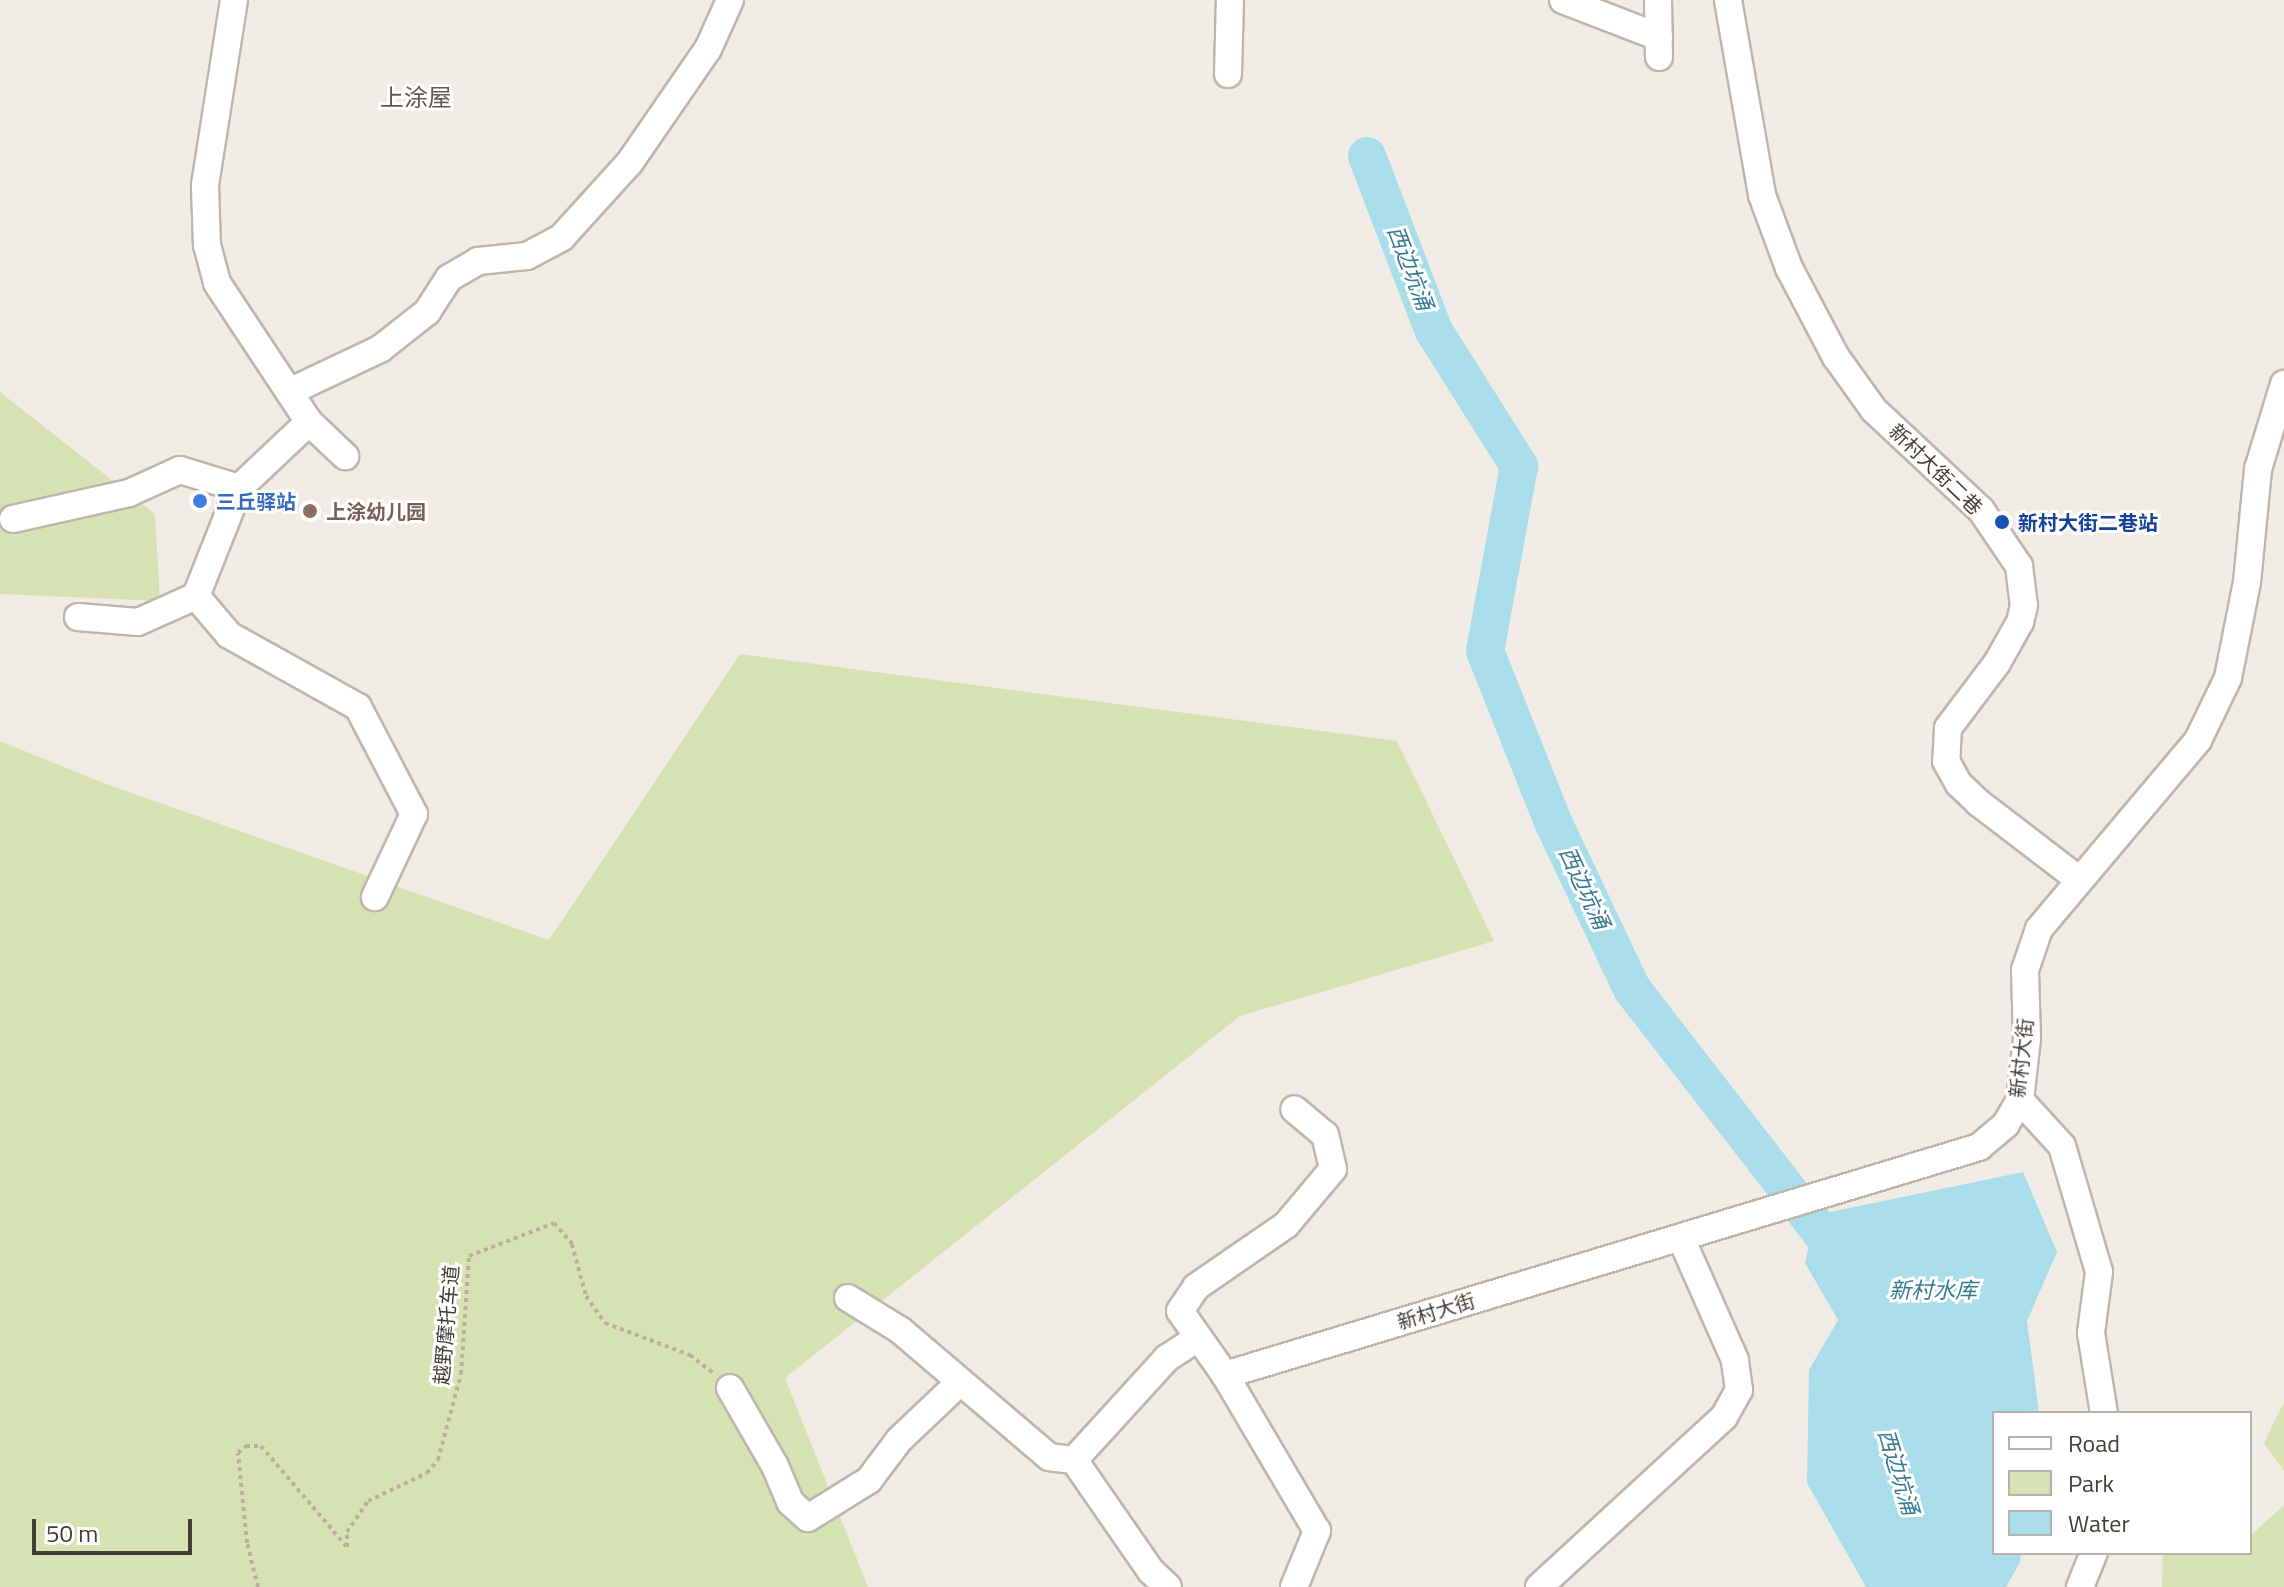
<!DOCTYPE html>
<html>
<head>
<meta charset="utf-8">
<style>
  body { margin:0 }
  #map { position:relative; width:2284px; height:1587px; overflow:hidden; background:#f2ece7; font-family:"Titillium Web","Noto Sans SC",sans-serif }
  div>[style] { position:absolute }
  .green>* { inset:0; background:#d7e2b3 }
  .water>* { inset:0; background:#a9dde9 }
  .river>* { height:38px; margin:-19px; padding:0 19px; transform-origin:19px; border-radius:19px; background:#a9dde9 }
  .path>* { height:4px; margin-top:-2px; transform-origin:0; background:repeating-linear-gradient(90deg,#bdab9d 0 4px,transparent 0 8px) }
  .roads { filter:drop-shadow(2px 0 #bfb5ad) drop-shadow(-2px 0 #bfb5ad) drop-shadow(0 2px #bfb5ad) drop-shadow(0 -2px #bfb5ad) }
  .minor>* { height:26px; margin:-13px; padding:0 13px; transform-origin:13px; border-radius:13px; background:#fff }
  .dots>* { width:22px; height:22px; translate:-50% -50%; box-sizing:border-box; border:4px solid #fff; border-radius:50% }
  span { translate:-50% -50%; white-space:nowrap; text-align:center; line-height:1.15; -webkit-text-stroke:6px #fff; paint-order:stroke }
  .street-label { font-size:20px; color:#443c37 }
  .shop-label { font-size:20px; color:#366cbe; font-weight:700 }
  .left { translate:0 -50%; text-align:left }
  .education-label { font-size:20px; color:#785e54; font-weight:700 }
  .transit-label { font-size:20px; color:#164399; font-weight:700 }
  .water-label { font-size:22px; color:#347c90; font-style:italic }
  .quarter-label { font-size:24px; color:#66584f }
  .legend { position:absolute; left:1992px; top:1411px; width:260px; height:144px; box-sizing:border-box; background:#fff; border:2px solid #b4b1af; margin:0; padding:10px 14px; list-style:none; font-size:24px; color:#443c37 }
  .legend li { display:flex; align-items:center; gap:16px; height:40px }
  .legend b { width:40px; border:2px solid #b4b1af }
  .scale { position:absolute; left:32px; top:1519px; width:160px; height:36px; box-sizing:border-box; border:4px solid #443c37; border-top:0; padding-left:10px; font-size:24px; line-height:28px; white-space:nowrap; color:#443c37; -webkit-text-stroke:6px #fff; paint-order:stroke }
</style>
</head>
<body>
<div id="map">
  <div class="green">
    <i style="clip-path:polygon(0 392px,155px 514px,160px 601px,0 594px)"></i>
    <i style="clip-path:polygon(740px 654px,1397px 741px,1494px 941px,1240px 1016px,785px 1378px,868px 1587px,0 1587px,0 741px,106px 784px,549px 940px)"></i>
    <i style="clip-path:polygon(2284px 1402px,2284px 1471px,2264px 1443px)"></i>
    <i style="clip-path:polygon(2284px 1505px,2284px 1587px,2162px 1587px,2163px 1553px,2250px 1553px,2250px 1536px)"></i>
  </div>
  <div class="water">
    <i style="clip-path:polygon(2023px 1172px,2057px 1252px,2027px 1321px,2039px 1413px,1994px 1413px,1994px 1553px,2021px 1553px,2020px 1562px,2006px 1587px,1866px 1587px,1807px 1483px,1809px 1370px,1838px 1320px,1805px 1263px,1816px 1215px)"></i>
  </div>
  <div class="river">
    <i style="left:1367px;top:156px;width:187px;rotate:69.1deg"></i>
    <i style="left:1434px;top:331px;width:160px;rotate:57.8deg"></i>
    <i style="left:1519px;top:466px;width:188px;rotate:100.4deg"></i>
    <i style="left:1485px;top:651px;width:186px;rotate:68.3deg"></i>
    <i style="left:1554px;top:824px;width:183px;rotate:64.7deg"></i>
    <i style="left:1632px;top:989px;width:316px;rotate:52.2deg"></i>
    <i style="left:1826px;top:1239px;width:29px;rotate:72deg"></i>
  </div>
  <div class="path">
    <i style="left:258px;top:1587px;width:45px;rotate:-104deg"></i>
    <i style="left:247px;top:1543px;width:90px;rotate:-95.7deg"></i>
    <i style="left:238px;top:1453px;width:11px;rotate:-41deg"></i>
    <i style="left:246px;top:1446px;width:15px"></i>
    <i style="left:261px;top:1446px;width:133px;rotate:49.6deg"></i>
    <i style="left:347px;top:1547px;width:15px;rotate:-90deg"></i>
    <i style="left:347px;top:1532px;width:37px;rotate:-56deg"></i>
    <i style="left:368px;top:1501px;width:65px;rotate:-25.4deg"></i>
    <i style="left:427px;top:1473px;width:17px;rotate:-50deg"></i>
    <i style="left:438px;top:1460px;width:89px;rotate:-75deg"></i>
    <i style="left:461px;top:1374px;width:118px;rotate:-86.1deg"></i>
    <i style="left:469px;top:1256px;width:91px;rotate:-21.2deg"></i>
    <i style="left:554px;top:1223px;width:28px;rotate:49deg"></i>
    <i style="left:572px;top:1244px;width:54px;rotate:74.9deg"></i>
    <i style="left:586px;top:1296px;width:33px;rotate:55deg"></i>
    <i style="left:605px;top:1323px;width:91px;rotate:20.6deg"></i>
    <i style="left:690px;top:1355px;width:31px;rotate:38deg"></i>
  </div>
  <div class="roads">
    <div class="minor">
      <i style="left:234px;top:0;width:188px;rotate:98.9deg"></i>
      <i style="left:205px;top:186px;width:59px;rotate:88.1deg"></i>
      <i style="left:207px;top:245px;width:39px;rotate:75deg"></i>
      <i style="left:217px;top:283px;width:167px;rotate:56.5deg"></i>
      <i style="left:309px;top:422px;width:50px;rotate:43.4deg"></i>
      <i style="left:1563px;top:0;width:103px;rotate:21.1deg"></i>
      <i style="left:1658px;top:0;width:57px;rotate:89deg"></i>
      <i style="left:1728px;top:0;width:198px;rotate:80.1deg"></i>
      <i style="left:1762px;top:195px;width:78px;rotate:69.7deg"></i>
      <i style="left:1789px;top:268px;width:101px;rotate:62.2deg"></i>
      <i style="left:1836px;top:357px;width:65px;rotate:54.4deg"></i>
      <i style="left:1874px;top:410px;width:146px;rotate:43.1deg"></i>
      <i style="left:1981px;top:510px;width:68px;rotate:55.8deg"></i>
      <i style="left:2019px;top:566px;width:39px;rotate:83deg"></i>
      <i style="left:2024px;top:605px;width:17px;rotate:103deg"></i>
      <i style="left:2020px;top:622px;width:47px;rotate:119.3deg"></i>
      <i style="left:1997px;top:663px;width:81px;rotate:127deg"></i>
      <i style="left:1948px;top:728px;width:33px;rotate:93deg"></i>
      <i style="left:1946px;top:761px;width:26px;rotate:61deg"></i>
      <i style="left:1959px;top:784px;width:28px;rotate:44deg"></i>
      <i style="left:1979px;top:803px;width:125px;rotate:37.5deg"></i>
      <i style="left:1228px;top:74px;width:74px;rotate:-88.5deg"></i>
      <i style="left:289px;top:392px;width:101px;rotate:-25.3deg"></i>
      <i style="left:380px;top:349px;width:60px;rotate:-38.2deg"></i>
      <i style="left:427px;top:312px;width:40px;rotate:-57.1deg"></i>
      <i style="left:449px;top:278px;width:34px;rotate:-30deg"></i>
      <i style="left:478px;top:261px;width:49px;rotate:-5.8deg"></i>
      <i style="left:527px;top:256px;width:40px;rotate:-28deg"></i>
      <i style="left:562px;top:237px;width:101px;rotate:-47.8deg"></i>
      <i style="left:630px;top:162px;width:137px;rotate:-55.4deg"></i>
      <i style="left:708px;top:49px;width:54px;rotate:-65.8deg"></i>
      <i style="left:13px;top:519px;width:119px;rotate:-12.6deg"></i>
      <i style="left:129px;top:493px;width:56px;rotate:-24.3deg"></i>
      <i style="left:180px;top:470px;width:62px;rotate:17deg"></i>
      <i style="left:239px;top:488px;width:96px;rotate:-43.3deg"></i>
      <i style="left:196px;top:596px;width:51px;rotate:49.8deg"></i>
      <i style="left:229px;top:635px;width:148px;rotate:29.2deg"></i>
      <i style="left:358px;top:707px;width:121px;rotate:62.4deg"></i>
      <i style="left:414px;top:814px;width:92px;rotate:115.2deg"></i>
      <i style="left:78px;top:617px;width:60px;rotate:4.8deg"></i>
      <i style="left:138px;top:622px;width:64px;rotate:-24.1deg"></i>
      <i style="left:196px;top:596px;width:116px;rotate:-68.3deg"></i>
      <i style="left:2020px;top:1100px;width:62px;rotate:47.6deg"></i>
      <i style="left:2062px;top:1146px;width:131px;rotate:73.6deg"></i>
      <i style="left:2099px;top:1272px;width:62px;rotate:97.5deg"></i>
      <i style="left:2091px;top:1333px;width:81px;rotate:80.8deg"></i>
      <i style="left:848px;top:1298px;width:61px;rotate:31.6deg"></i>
      <i style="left:900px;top:1330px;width:196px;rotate:40.4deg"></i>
      <i style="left:1049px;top:1457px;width:25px;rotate:7deg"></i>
      <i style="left:1225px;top:1375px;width:788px;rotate:-16.82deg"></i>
      <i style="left:1979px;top:1147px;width:35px;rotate:-40deg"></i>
      <i style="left:2006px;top:1124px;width:28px;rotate:-60deg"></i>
      <i style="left:2020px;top:1100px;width:61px;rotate:-83.5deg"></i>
      <i style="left:2027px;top:1039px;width:69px;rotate:-91.7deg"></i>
      <i style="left:2025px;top:970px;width:43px;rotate:-71.1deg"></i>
      <i style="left:2039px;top:929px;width:247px;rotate:-49.9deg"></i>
      <i style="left:2198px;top:740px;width:69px;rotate:-64.2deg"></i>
      <i style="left:2228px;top:678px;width:98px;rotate:-78.8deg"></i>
      <i style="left:2247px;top:582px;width:114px;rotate:-84.4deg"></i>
      <i style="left:2258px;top:469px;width:89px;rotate:-73deg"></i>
      <i style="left:730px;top:1388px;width:90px;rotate:60deg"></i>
      <i style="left:775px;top:1466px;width:39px;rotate:67deg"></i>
      <i style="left:790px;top:1502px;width:24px;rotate:42deg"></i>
      <i style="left:808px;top:1518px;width:72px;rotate:-31.9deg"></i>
      <i style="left:869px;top:1480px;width:50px;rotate:-53.1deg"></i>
      <i style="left:899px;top:1440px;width:81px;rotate:-43.5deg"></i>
      <i style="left:1074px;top:1460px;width:138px;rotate:-47.6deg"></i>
      <i style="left:1167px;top:1358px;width:37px;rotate:-33deg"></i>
      <i style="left:1074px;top:1460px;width:135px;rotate:55.3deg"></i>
      <i style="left:1151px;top:1571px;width:23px;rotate:43deg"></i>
      <i style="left:1294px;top:1587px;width:61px;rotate:-67.7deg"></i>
      <i style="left:1317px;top:1531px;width:181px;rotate:-120.5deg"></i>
      <i style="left:1225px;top:1375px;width:78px;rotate:-125.1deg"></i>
      <i style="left:1180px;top:1311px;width:29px;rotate:-56deg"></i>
      <i style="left:1196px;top:1287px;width:109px;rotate:-34.6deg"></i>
      <i style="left:1286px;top:1225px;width:73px;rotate:-50deg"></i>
      <i style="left:1333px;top:1169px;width:35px;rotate:-103deg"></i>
      <i style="left:1325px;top:1135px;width:40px;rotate:-140deg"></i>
      <i style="left:1539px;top:1587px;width:251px;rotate:-42.6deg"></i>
      <i style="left:1724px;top:1417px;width:31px;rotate:-61deg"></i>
      <i style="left:1739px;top:1390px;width:30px;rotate:-98deg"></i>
      <i style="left:1735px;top:1360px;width:133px;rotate:-113.9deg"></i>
      <i style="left:2080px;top:1587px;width:37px;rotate:-68deg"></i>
    </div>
  </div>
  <div class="dots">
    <i style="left:200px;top:501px;background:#3f7fe0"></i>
    <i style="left:310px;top:511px;background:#8d6e63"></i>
    <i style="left:2002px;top:522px;background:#1a4fb4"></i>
  </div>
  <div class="street-label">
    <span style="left:1936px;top:469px;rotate:44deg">新村大街二巷</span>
    <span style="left:2021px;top:1058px;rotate:-84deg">新村大街</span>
    <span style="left:1436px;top:1311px;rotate:-17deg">新村大街</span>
    <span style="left:446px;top:1325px;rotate:-85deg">越野摩托车道</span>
  </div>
  <div class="shop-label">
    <span class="left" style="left:216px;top:501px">三丘驿站</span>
  </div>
  <div class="education-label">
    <span class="left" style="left:326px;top:511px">上涂幼儿园</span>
  </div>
  <div class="transit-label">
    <span class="left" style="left:2018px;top:522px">新村大街二巷站</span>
  </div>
  <div class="water-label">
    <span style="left:1410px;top:268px;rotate:69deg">西边坑涌</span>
    <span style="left:1584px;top:888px;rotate:65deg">西边坑涌</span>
    <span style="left:1933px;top:1291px">新村水库</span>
    <span style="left:1898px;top:1472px;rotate:73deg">西边坑涌</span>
  </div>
  <div class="quarter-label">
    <span style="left:416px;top:98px">上涂屋</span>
  </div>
  <ul class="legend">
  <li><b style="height:10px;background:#fff"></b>Road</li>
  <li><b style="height:22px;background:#d7e2b3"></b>Park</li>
  <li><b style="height:22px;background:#a9dde9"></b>Water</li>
  </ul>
  <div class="scale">50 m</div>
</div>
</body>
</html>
